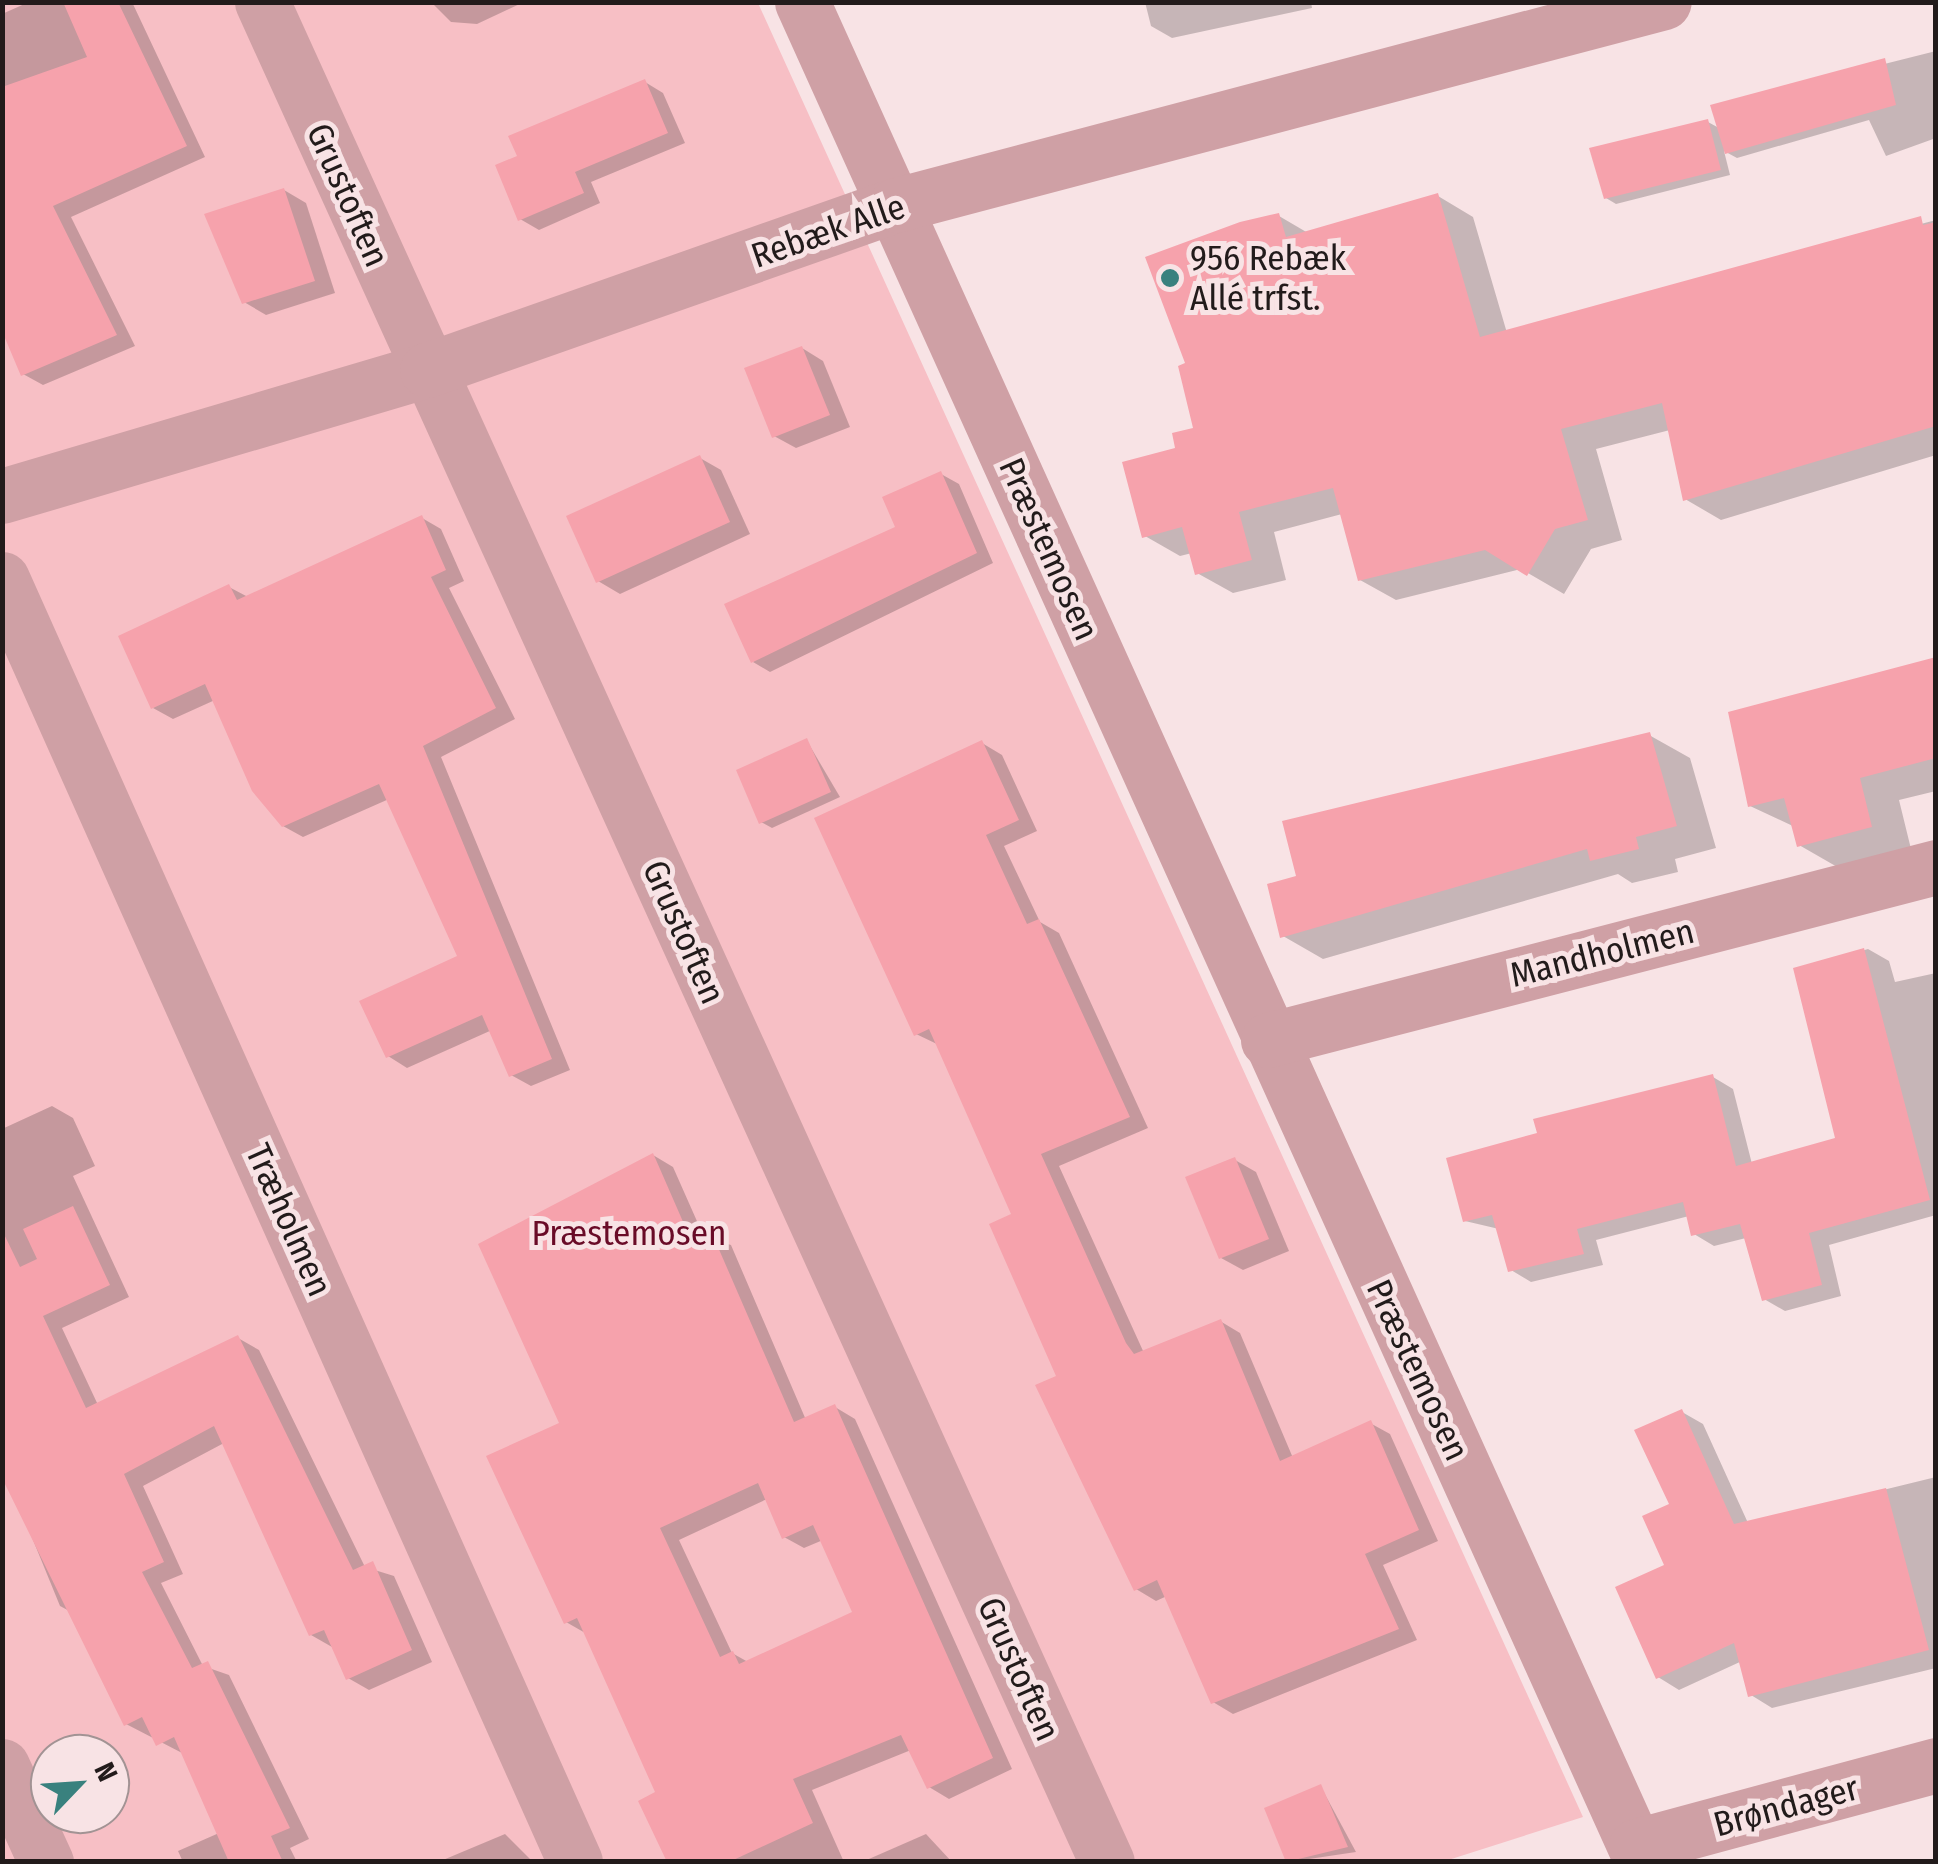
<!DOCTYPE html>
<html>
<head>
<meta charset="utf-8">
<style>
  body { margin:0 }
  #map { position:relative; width:1938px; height:1864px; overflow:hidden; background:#f8e3e5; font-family:"Fira Sans Condensed",sans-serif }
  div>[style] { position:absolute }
  .green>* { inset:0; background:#f7bfc5 }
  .shadow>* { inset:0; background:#0003 }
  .building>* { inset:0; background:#f6a2ac }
  .minor>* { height:55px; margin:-27.5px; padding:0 27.5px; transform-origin:27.5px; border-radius:27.5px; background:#cfa0a5 }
  .dots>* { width:28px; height:28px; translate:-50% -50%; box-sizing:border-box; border:5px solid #f8e3e5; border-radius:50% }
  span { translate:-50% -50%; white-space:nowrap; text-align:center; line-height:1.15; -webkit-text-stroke:10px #f8e3e5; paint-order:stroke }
  .street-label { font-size:35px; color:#221b1b }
  .poi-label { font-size:35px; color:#221b1b }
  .left { translate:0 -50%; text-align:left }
  .park-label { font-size:35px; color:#690b27 }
  .frame { position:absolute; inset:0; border:5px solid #221b1b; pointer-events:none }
  .north { position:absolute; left:30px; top:1734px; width:100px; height:100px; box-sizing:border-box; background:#f8e3e5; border:2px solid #a29394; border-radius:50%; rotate:65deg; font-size:28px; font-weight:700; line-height:40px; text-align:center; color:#221b1b }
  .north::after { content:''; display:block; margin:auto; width:35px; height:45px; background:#39817e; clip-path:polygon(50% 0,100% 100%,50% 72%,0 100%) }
</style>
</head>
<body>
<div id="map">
  <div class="green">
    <i style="clip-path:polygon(evenodd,3px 3px,758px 3px,1583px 1817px,1442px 1862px,3px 1862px,3px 3px,50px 1754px,110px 1754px,110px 1814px,50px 1814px,50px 1754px)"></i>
  </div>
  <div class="shadow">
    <i style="clip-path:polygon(29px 2px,132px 2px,205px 157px,71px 217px,135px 346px,43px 385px,23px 374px,2px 322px,2px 14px)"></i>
    <i style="clip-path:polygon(431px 2px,524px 2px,477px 24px,451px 22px)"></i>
    <i style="clip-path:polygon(1145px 2px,1311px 2px,1312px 8px,1172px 38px,1151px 26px)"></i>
    <i style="clip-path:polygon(1936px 51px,1936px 138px,1886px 156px,1869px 120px,1737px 158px,1724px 151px,1730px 175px,1616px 204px,1606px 198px,1708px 122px,1719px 128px,1713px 107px)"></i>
    <i style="clip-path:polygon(645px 82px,663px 93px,685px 143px,591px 182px,600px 203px,539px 230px,520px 219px)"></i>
    <i style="clip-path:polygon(284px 190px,306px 203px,335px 293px,266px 315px,244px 302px)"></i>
    <i style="clip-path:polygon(1438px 196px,1473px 217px,1507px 333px,1936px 220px,1936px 455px,1721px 520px,1685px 499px,1670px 430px,1596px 449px,1622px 540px,1591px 549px,1564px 594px,1521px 569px,1396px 600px,1360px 580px,1342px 514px,1274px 532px,1286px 580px,1233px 593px,1197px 573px,1192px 553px,1180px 556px,1145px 536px,1178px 450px,1196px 429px,1188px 364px,1279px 216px,1308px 233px)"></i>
    <i style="clip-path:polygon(802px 348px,823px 361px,850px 427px,796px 448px,774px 436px)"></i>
    <i style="clip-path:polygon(700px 458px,721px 470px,750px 534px,620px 594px,598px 581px)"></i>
    <i style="clip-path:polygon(941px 474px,959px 484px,993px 563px,770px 672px,753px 662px,898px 528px)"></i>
    <i style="clip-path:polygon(422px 518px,441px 529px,464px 581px,449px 588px,515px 719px,441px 757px,570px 1070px,531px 1086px,511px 1075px,492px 1030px,407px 1068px,388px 1056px,460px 957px,389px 799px,303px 837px,283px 826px,215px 700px,173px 719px,153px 708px,229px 587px,248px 597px)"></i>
    <i style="clip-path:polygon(1936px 659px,1936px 791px,1899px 800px,1911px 849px,1839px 868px,1799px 845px,1795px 827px,1750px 806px)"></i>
    <i style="clip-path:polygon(1649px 735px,1690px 758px,1716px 848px,1675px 859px,1678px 872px,1632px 883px,1618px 874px,1323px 959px,1283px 936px,1299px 878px)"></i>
    <i style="clip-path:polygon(807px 741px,840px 797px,772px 828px,761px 822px)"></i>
    <i style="clip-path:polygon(982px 743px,1002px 755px,1037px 831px,1004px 846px,1040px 922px,1059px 933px,1148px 1128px,1059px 1166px,1144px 1353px,1220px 1321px,1240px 1333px,1293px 1458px,1370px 1423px,1390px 1434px,1438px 1541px,1383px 1565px,1417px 1640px,1233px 1714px,1213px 1702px,1167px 1596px,1156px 1601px,1136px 1589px,1014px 1216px,939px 1045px,916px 1034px)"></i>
    <i style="clip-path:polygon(1868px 949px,1889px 961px,1895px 982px,1936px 973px,1936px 1215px,1829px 1245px,1841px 1296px,1785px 1311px,1764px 1299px,1746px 1238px,1714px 1246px,1694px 1234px,1689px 1216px,1596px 1240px,1603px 1265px,1531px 1282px,1511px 1270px,1499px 1229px,1465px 1221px,1540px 1135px,1713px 1077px,1733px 1089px,1752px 1164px,1838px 1140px,1796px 970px)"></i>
    <i style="clip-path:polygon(52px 1106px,73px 1118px,95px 1166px,73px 1176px,129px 1297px,62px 1328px,98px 1405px,238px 1338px,259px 1350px,365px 1567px,394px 1576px,432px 1662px,369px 1690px,348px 1678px,332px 1647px,311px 1635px,224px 1443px,143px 1486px,183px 1574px,161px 1583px,203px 1666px,229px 1675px,309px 1839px,290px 1848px,297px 1862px,183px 1862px,178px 1851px,219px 1833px,184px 1754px,126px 1724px,75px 1614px,60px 1606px,2px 1464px,2px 1129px)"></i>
    <i style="clip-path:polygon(evenodd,653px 1155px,673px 1167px,704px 1237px,731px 1245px,806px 1420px,835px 1407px,855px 1419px,1012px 1769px,949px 1799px,929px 1787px,911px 1750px,812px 1790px,844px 1862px,669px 1862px,658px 1794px,587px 1634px,566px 1622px,563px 1424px,653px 1155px,767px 1499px,784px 1537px,804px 1548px,823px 1540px,856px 1613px,748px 1662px,732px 1653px,679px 1540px,767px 1499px)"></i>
    <i style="clip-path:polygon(1235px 1160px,1256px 1172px,1289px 1251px,1243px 1270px,1221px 1258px)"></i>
    <i style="clip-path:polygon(1682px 1412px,1703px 1424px,1748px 1523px,1936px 1477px,1936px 1668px,1772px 1708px,1751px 1695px,1742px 1661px,1679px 1690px,1658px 1677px)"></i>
    <i style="clip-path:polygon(1321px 1787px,1356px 1852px,1289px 1862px,1267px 1810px)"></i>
    <i style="clip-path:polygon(505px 1834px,533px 1862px,443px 1860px)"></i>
    <i style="clip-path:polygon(926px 1834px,952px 1862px,862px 1862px)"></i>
  </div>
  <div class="building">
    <i style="clip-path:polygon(63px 2px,118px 2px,187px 146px,53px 206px,117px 335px,21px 376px,2px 331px,2px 87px,87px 57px)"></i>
    <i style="clip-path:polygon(1885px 58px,1896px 105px,1725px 154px,1710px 105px)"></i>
    <i style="clip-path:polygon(645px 79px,668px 133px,575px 172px,584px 193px,518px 221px,495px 165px,517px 156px,508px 136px)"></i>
    <i style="clip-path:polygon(1708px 119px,1721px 170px,1604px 199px,1589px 148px)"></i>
    <i style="clip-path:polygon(284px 188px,315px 281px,242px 304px,204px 214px)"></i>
    <i style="clip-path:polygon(1438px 193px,1480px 337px,1921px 216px,1923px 225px,1936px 222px,1936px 426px,1683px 501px,1662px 403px,1561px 429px,1588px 520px,1555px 529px,1527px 576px,1485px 550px,1358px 581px,1333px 488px,1239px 512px,1252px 560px,1195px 575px,1182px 527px,1142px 538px,1122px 462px,1175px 448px,1172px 433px,1193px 428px,1178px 366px,1185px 363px,1145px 257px,1240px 222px,1279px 213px,1286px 237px)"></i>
    <i style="clip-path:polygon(802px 346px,830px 415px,772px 438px,744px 368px)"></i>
    <i style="clip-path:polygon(700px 455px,730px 522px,596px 583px,566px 516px)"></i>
    <i style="clip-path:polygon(941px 471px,977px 553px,751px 663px,724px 604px,895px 527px,882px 497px)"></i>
    <i style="clip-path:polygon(422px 515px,446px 570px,431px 577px,496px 708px,423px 746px,552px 1059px,509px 1077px,482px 1015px,386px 1058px,359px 1001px,457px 956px,379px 784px,282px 827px,252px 791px,205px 684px,151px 709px,118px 636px,229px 584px,237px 600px)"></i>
    <i style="clip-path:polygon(1936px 657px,1936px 758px,1860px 778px,1872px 827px,1797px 847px,1784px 798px,1748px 807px,1728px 712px)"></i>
    <i style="clip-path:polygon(1650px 732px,1677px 826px,1636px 837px,1639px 849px,1590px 861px,1587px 849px,1280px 938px,1267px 884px,1296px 876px,1282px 821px)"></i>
    <i style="clip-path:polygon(807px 738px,831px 792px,759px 824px,736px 770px)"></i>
    <i style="clip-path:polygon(982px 740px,1019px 820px,986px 835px,1027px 924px,1039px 919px,1130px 1117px,1041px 1154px,1126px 1343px,1134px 1354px,1221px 1319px,1280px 1461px,1371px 1420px,1419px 1530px,1365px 1554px,1399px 1629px,1211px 1704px,1157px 1580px,1134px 1591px,1035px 1385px,1056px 1376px,989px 1224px,1011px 1214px,929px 1029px,914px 1036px,814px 818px)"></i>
    <i style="clip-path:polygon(1864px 948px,1930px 1200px,1809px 1233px,1822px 1285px,1762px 1301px,1740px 1224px,1691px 1236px,1683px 1202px,1577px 1229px,1584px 1254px,1508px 1272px,1492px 1215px,1463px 1222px,1446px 1158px,1537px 1133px,1533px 1119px,1713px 1074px,1736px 1166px,1835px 1138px,1793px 968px)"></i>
    <i style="clip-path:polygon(evenodd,653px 1153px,691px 1240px,711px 1231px,794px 1422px,835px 1404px,993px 1758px,927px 1789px,901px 1735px,793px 1779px,813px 1823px,729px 1862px,667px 1862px,638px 1801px,655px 1792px,577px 1618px,564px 1624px,486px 1456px,559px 1423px,478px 1244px,653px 1153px,758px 1483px,782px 1539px,813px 1525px,852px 1612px,739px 1664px,733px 1651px,720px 1657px,660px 1528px,758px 1483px)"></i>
    <i style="clip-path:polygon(1235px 1157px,1269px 1239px,1219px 1259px,1185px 1177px)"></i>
    <i style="clip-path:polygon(73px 1206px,110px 1285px,43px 1316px,86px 1408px,238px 1335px,353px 1570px,373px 1561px,412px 1650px,346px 1680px,324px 1630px,309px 1636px,214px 1426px,124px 1474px,164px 1562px,142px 1572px,192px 1668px,208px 1661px,290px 1828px,271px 1836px,283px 1862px,229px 1862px,174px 1737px,156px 1746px,142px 1717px,124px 1726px,2px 1478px,2px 1230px,20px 1267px,37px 1259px,23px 1229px)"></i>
    <i style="clip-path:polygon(1682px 1409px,1734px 1524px,1886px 1488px,1929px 1650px,1748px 1697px,1734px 1643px,1656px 1679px,1615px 1587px,1664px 1565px,1642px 1516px,1669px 1504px,1634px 1430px)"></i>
    <i style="clip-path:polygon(1321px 1784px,1348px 1847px,1286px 1862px,1264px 1808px)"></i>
  </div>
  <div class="minor">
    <i style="left:262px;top:2px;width:2043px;rotate:65.57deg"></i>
    <i style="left:802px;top:2px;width:2041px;rotate:65.7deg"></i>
    <i style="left:2px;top:496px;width:443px;rotate:-16.5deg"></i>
    <i style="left:427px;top:370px;width:497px;rotate:-19.4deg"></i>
    <i style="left:896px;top:205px;width:794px;rotate:-14.81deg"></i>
    <i style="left:2px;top:579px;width:1405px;rotate:65.93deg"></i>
    <i style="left:1268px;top:1040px;width:690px;rotate:-14.52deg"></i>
    <i style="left:2px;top:1766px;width:106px;rotate:65.4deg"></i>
    <i style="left:1636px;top:1846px;width:311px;rotate:-15.1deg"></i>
  </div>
  <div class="dots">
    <i style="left:1170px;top:278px;background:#39817e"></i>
  </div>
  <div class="street-label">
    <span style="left:348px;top:195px;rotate:66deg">Grustoften</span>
    <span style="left:828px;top:231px;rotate:-19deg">Rebæk Alle</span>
    <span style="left:1049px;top:549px;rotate:66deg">Præstemosen</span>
    <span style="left:684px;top:932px;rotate:66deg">Grustoften</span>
    <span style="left:1602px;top:953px;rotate:-14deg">Mandholmen</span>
    <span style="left:289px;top:1220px;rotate:66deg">Træholmen</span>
    <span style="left:1418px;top:1370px;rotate:65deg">Præstemosen</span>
    <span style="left:1019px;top:1669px;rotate:66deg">Grustoften</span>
    <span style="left:1786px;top:1806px;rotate:-15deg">Brøndager</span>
  </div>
  <div class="poi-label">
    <span class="left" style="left:1190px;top:278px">956 Rebæk<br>Allé trfst.</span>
  </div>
  <div class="park-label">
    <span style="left:629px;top:1233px">Præstemosen</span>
  </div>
  <div class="frame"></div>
  <div class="north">N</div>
</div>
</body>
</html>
